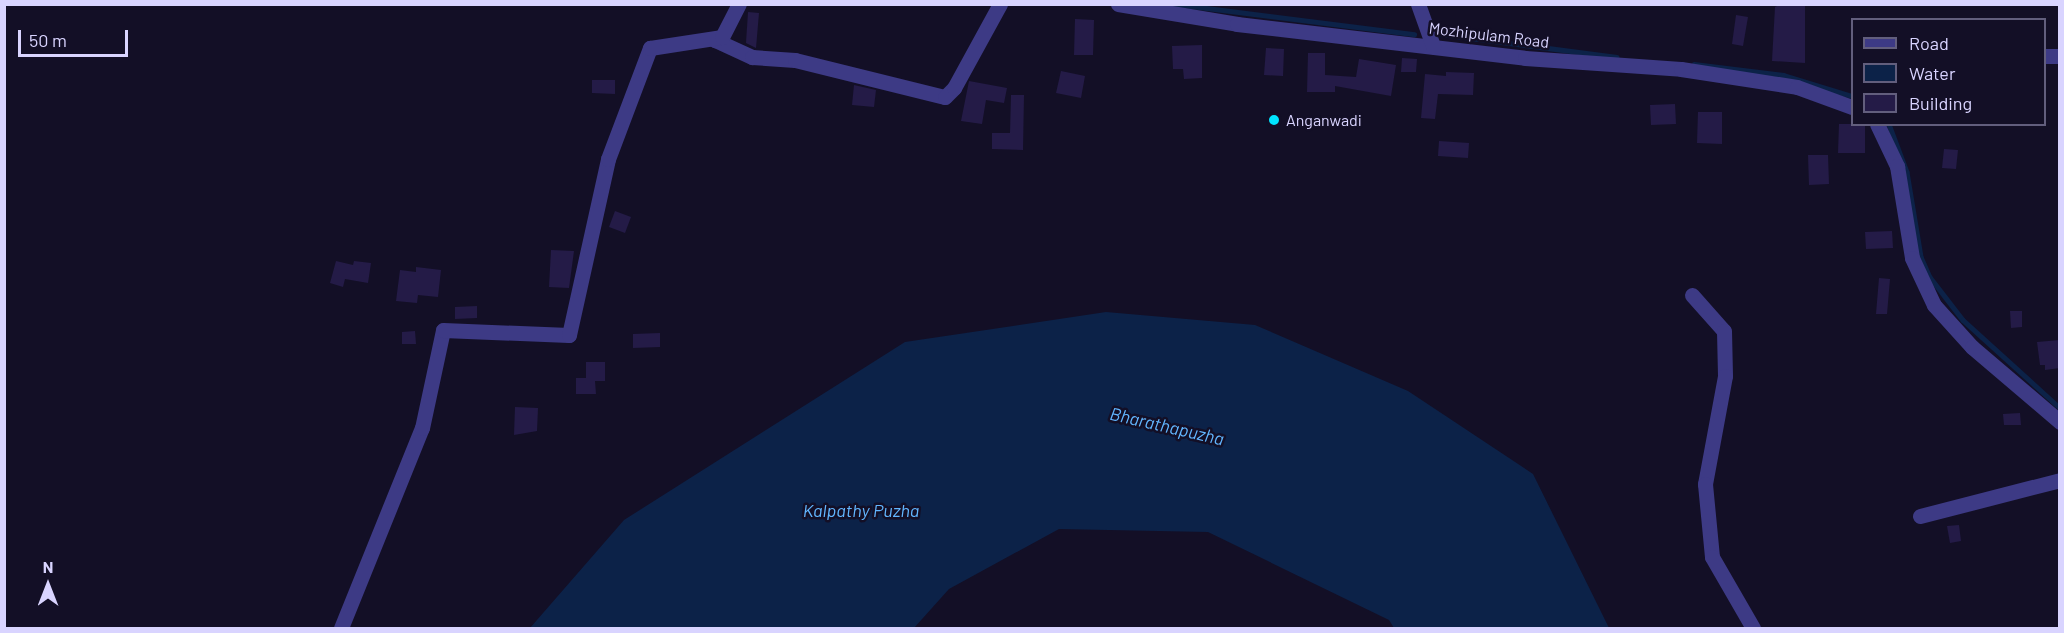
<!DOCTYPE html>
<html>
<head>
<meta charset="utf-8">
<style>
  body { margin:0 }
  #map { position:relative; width:2064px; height:633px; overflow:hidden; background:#130f26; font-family:Barlow,sans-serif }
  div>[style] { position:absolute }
  .water>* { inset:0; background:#0c2248 }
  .stream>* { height:4.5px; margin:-2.25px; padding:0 2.25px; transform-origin:2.25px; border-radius:2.25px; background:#0c2248 }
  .building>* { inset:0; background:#241b47 }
  .minor>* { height:15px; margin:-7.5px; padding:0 7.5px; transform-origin:7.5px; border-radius:7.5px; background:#3d3a85 }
  .dots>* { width:16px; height:16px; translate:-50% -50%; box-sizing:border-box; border:3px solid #130f26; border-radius:50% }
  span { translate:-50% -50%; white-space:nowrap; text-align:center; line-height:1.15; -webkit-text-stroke:5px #130f26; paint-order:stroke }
  .street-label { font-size:16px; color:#d9d4ff }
  .poi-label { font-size:16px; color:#d9d4ff }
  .left { translate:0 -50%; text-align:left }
  .water-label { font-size:18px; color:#62b6ff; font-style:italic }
  .frame { position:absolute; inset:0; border:6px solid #d9d4ff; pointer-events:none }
  .legend { position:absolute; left:1851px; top:18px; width:195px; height:108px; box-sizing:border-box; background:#130f26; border:2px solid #625e7d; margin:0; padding:8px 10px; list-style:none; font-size:18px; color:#d9d4ff }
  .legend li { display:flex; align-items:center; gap:12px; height:30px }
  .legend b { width:30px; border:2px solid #625e7d }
  .north { position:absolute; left:18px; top:555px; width:60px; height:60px; -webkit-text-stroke:4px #130f26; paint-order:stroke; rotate:0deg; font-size:16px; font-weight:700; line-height:24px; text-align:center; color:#d9d4ff }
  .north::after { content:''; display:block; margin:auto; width:21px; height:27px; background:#d9d4ff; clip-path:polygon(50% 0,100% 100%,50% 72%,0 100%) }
  .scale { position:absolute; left:18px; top:30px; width:110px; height:27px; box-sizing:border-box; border:3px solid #d9d4ff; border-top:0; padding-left:8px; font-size:18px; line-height:21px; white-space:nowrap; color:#d9d4ff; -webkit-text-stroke:4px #130f26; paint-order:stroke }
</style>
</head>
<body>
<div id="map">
  <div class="water">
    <i style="clip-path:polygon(1106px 312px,1255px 325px,1408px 391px,1533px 474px,1609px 628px,1394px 628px,1389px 620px,1208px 532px,1059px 529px,949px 589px,914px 628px,530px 628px,624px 520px,905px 342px)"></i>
  </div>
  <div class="stream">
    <i style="left:1175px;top:4px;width:241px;rotate:7.2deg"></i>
    <i style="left:1440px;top:34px;width:178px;rotate:7.4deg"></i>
    <i style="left:1694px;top:64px;width:90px;rotate:7deg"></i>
    <i style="left:1783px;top:75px;width:72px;rotate:16.9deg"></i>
    <i style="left:1889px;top:124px;width:51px;rotate:69.4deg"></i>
    <i style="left:1907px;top:172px;width:86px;rotate:80.6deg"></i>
    <i style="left:1921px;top:257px;width:22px;rotate:66deg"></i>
    <i style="left:1930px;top:277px;width:54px;rotate:52.5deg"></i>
    <i style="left:1963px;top:320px;width:131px;rotate:42.2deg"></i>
  </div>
  <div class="building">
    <i style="clip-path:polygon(1781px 4px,1805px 4px,1805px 63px,1772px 61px,1775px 7px)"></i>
    <i style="clip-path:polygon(748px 12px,759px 13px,756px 48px,746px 43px)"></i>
    <i style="clip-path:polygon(1736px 15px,1748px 17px,1743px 46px,1732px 44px)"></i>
    <i style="clip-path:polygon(1075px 19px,1094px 20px,1093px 55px,1074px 55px)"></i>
    <i style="clip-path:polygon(1202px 45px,1202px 78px,1184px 79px,1183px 69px,1173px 69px,1172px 46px)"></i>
    <i style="clip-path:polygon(1266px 48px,1284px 49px,1283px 76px,1264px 75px)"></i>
    <i style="clip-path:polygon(1308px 53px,1325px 53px,1325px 75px,1356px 77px,1359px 59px,1396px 65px,1391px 96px,1335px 86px,1335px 92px,1307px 92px)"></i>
    <i style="clip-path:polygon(1402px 58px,1417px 59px,1416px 72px,1401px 72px)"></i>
    <i style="clip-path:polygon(1061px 71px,1085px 76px,1081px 98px,1056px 93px)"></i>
    <i style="clip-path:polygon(1446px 72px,1474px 73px,1473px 95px,1438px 94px,1435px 119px,1421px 118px,1425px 74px,1446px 76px)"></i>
    <i style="clip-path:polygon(592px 80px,615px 80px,615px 94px,592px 93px)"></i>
    <i style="clip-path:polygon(969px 81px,1007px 88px,1004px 103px,986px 100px,982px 124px,961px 121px)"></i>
    <i style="clip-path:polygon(854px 85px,876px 90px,874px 107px,852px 105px)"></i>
    <i style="clip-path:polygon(1011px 95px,1024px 95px,1023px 150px,992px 149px,992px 133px,1010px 133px)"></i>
    <i style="clip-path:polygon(1675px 104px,1676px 124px,1651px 125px,1650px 105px)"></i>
    <i style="clip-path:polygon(1698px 112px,1722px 112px,1722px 144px,1697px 143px)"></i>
    <i style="clip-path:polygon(1839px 124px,1865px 124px,1865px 153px,1838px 153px)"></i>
    <i style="clip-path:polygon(1439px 141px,1469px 143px,1468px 158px,1438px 156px)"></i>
    <i style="clip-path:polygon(1944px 149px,1958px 150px,1956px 169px,1942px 168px)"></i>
    <i style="clip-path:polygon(1808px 155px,1828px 155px,1829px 184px,1809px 185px)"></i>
    <i style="clip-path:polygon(615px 211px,631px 217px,625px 233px,609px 227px)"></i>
    <i style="clip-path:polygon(1892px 231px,1893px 248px,1866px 249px,1865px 232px)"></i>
    <i style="clip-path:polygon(551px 250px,574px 251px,569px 288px,549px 287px)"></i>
    <i style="clip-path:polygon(336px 261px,353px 265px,354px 261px,371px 263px,368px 283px,345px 279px,343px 287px,330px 283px)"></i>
    <i style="clip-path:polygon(416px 267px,441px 270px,438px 297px,418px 295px,417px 303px,396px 301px,400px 270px,416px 272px)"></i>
    <i style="clip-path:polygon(1879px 278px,1890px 279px,1887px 314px,1876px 314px)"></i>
    <i style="clip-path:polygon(477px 306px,477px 318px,455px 319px,455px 307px)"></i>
    <i style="clip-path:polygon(2010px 311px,2022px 311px,2022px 327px,2011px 328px)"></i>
    <i style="clip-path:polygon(415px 331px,416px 344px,402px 344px,402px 332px)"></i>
    <i style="clip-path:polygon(660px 333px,660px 347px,633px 348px,633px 334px)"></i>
    <i style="clip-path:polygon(2060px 340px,2060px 368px,2045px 370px,2045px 365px,2040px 365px,2037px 342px)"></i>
    <i style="clip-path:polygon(586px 362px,605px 362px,605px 381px,595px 381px,596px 394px,576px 394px,576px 378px,586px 378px)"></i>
    <i style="clip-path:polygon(515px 407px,538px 408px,537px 431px,514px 435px)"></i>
    <i style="clip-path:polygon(2020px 413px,2021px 425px,2004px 425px,2003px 414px)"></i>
    <i style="clip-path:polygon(1959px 525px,1961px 541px,1950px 543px,1947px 526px)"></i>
  </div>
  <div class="minor">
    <i style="left:1118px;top:4px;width:121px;rotate:9.5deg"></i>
    <i style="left:1237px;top:24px;width:290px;rotate:6.7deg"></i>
    <i style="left:1525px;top:58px;width:156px;rotate:4deg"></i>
    <i style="left:1681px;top:69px;width:117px;rotate:8.8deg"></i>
    <i style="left:1797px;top:87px;width:59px;rotate:20deg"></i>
    <i style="left:1418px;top:4px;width:45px;rotate:70.3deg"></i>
    <i style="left:722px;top:37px;width:8px;rotate:157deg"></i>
    <i style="left:715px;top:40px;width:41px;rotate:24.7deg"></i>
    <i style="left:752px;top:57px;width:43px;rotate:4deg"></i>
    <i style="left:795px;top:60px;width:154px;rotate:13.9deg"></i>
    <i style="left:945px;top:97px;width:13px;rotate:-45deg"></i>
    <i style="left:954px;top:88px;width:96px;rotate:-61.3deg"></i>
    <i style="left:2044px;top:56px;width:16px"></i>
    <i style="left:1877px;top:124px;width:47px;rotate:64.5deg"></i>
    <i style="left:1897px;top:166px;width:93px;rotate:80.7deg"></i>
    <i style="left:1912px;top:258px;width:52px;rotate:64.9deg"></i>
    <i style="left:1934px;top:305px;width:57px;rotate:47.9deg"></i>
    <i style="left:1972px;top:347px;width:116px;rotate:40.4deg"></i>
    <i style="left:1692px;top:295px;width:48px;rotate:48.4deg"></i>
    <i style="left:1724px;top:331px;width:45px;rotate:88.7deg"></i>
    <i style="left:1725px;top:376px;width:110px;rotate:100.5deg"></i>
    <i style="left:1705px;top:484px;width:73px;rotate:84.5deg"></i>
    <i style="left:1712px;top:557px;width:82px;rotate:60deg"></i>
    <i style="left:1920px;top:516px;width:145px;rotate:-14.4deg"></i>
    <i style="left:341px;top:628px;width:216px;rotate:-68deg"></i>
    <i style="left:422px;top:428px;width:100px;rotate:-77.9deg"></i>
    <i style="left:443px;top:330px;width:126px;rotate:2.3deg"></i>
    <i style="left:569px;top:335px;width:180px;rotate:-77.5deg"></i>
    <i style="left:608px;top:159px;width:119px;rotate:-69.3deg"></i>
    <i style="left:650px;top:48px;width:73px;rotate:-8.7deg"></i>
    <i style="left:722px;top:37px;width:37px;rotate:-63deg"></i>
  </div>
  <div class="dots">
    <i style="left:1274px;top:120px;background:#00e5ff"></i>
  </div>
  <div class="street-label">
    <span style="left:1489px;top:35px;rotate:7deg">Mozhipulam Road</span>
  </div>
  <div class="poi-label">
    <span class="left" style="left:1286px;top:120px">Anganwadi</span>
  </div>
  <div class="water-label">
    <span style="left:1167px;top:426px;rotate:13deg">Bharathapuzha</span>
    <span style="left:861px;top:510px">Kalpathy Puzha</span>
  </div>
  <div class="frame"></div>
  <ul class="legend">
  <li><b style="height:8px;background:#3d3a85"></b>Road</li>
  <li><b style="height:16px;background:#0c2248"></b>Water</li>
  <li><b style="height:16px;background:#241b47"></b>Building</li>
  </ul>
  <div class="north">N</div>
  <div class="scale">50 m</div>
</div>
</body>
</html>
